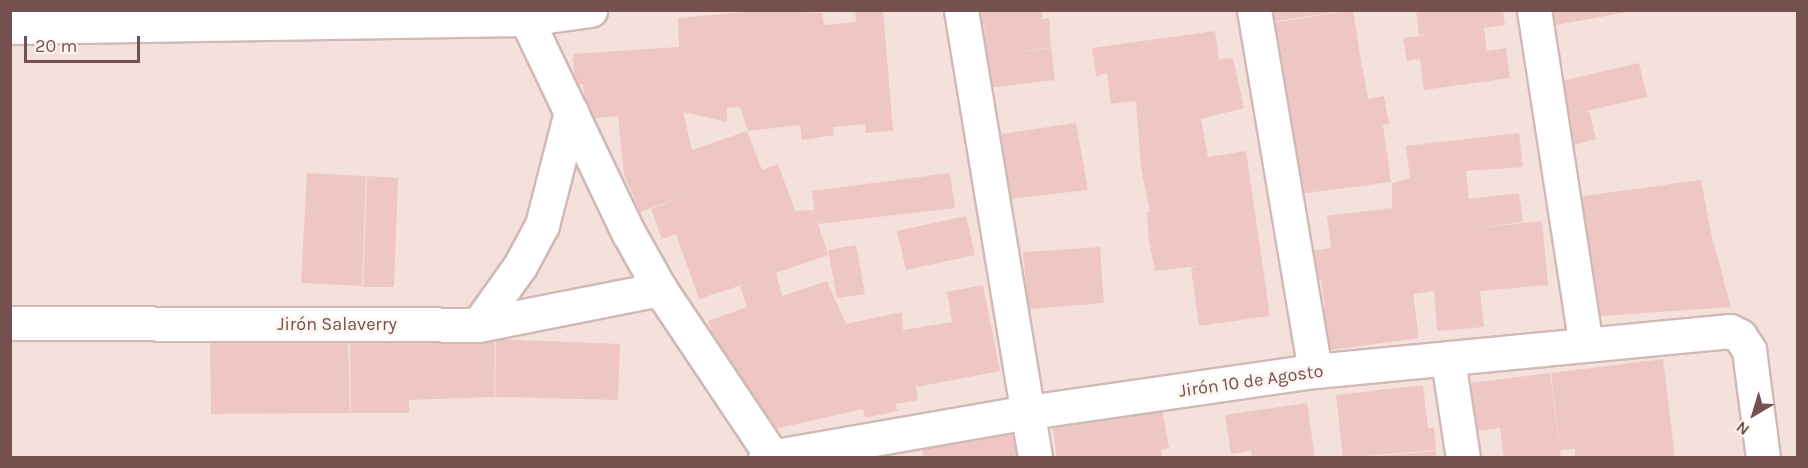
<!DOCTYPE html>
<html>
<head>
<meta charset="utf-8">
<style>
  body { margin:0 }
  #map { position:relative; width:1808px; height:468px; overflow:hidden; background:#fbefea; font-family:Karla,sans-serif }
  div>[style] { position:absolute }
  .residential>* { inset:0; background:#f4e1dc }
  .building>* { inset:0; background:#eec7c4 }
  .roads { filter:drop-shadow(2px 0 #d1b9b6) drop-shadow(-2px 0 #d1b9b6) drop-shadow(0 2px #d1b9b6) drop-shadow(0 -2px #d1b9b6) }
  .minor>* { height:33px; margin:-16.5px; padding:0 16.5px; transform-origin:16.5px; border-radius:16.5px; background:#fff }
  span { translate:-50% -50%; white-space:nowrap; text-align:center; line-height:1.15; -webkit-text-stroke:5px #fef4f1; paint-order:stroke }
  .street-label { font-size:18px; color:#74504f }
  .frame { position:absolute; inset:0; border:12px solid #74504f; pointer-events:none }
  .north { position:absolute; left:1724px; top:384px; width:60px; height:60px; -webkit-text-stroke:4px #fef4f1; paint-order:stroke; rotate:218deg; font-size:16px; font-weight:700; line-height:24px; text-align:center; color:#74504f }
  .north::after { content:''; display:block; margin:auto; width:21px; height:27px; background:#74504f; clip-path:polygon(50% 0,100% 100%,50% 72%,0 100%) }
  .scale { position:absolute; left:24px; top:36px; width:116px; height:27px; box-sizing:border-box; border:3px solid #74504f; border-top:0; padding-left:8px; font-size:18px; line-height:21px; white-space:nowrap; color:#74504f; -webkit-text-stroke:4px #fef4f1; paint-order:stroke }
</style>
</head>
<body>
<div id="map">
  <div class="residential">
    <i style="clip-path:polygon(11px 11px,1797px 11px,1797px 457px,11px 457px)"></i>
  </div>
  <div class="building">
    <i style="clip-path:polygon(766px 10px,822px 13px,824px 25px,856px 22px,855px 10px,883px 10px,893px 131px,866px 133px,865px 124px,833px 127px,834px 135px,802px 140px,800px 125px,748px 131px,740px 107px,727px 108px,727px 122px,683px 112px,692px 150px,747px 131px,762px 170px,778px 164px,795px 211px,814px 210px,815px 215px,812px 191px,950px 173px,955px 208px,818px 224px,828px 255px,776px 273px,782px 296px,827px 281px,846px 324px,902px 312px,903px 330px,952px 322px,947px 292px,983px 285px,1000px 371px,917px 387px,915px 380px,918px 400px,895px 404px,898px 411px,865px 418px,863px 409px,766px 431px,738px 371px,718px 349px,708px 321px,747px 307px,740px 286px,757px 280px,699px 299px,676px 234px,662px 239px,651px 209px,693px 193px,640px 212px,624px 175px,618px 116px,585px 119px,583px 84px,575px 85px,573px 54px,679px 47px,678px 18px)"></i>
    <i style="clip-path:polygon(972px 10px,1042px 10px,1042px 18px,1036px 20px,1049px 18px,1051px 47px,1012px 53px,1051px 48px,1055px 80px,989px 88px,984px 24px,974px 25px)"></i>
    <i style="clip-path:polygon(1270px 10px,1330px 10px,1330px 13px,1271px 22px)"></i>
    <i style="clip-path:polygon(1353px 10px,1362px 68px,1356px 70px,1363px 69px,1368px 99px,1384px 96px,1389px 124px,1377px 125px,1383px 125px,1391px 182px,1299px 194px,1272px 23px)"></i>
    <i style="clip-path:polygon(1416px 10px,1503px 10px,1505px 25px,1484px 28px,1487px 51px,1506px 48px,1510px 78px,1424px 90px,1420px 59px,1407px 61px,1403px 38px,1426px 35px,1419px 35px)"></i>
    <i style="clip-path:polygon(1543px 10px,1627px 10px,1627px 12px,1546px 27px)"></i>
    <i style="clip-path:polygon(1215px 31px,1219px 59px,1233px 58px,1244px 108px,1201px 119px,1208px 157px,1246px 151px,1270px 316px,1199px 326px,1191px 268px,1198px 266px,1155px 271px,1149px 241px,1147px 212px,1150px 212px,1141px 168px,1136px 101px,1111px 104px,1107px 73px,1096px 76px,1092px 48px)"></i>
    <i style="clip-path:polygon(1639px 63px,1647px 97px,1582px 112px,1589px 111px,1596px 139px,1570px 146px,1553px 83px)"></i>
    <i style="clip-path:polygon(1076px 123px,1088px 190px,1010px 199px,1001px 134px)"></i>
    <i style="clip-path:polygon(1519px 133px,1523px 167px,1466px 171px,1469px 199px,1519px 193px,1523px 222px,1468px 229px,1542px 221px,1548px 285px,1480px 291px,1484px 327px,1437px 331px,1434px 291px,1413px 294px,1419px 338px,1324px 351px,1318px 307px,1325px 307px,1321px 280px,1315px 280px,1311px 251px,1331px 248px,1327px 216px,1392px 208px,1392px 183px,1410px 178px,1406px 146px)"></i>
    <i style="clip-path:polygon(307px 173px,366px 176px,362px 286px,301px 283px)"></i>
    <i style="clip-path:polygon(367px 176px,398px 178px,394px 287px,363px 287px)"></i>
    <i style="clip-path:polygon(1701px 180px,1713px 243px,1707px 245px,1714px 244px,1731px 307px,1600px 316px,1592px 259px,1577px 197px)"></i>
    <i style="clip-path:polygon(966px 216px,975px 255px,906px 270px,897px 231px)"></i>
    <i style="clip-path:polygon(856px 245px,865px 294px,837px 298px,828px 250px)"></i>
    <i style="clip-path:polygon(1100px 247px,1104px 303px,1028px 309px,1023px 252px)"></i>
    <i style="clip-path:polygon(496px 339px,620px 344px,618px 400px,495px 397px)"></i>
    <i style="clip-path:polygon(495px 340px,494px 397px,409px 400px,409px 413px,351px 413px,350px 342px)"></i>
    <i style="clip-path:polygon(348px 342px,350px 413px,211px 414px,210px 343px)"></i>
    <i style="clip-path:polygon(1663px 359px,1675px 458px,1575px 458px,1575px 449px,1560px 450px,1551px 373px)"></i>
    <i style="clip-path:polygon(1550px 373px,1561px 458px,1504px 458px,1500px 428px,1477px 431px,1471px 383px)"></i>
    <i style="clip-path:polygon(1423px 385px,1428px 428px,1434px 428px,1436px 450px,1343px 458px,1336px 395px)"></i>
    <i style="clip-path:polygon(1307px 403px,1315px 458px,1252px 458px,1251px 451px,1231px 454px,1225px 415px)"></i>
    <i style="clip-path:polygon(1162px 408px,1169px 448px,1161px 450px,1162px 458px,1057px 458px,1052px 424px)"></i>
    <i style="clip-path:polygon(1015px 432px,1018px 458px,923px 458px,922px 444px)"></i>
    <i style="clip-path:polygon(1436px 451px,1436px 458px,1376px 458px,1376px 456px)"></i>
  </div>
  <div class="roads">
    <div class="minor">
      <i style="left:522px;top:10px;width:246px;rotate:64.5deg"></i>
      <i style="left:628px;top:232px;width:65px;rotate:60.7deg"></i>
      <i style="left:660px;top:289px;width:201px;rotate:56.2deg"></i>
      <i style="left:961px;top:10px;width:454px;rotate:80.6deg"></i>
      <i style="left:1254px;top:10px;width:366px;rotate:80.4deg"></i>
      <i style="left:1534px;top:10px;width:338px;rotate:81.2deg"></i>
      <i style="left:10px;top:27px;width:516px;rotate:-0.89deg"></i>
      <i style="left:526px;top:19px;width:65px;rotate:-8deg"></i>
      <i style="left:10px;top:323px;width:468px;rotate:0.2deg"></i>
      <i style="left:478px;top:325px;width:186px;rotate:-11.2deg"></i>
      <i style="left:478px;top:325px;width:72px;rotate:-54.6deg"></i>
      <i style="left:520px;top:266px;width:47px;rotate:-61.8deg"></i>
      <i style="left:542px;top:225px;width:117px;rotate:-75.6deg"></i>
      <i style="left:1448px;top:360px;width:99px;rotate:81.3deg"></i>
      <i style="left:765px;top:458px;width:268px;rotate:-9.9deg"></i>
      <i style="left:1029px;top:412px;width:289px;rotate:-8.2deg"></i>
      <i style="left:1315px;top:371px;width:417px;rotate:-5.5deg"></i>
      <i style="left:1730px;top:331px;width:11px;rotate:27deg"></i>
      <i style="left:1740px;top:336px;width:17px;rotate:57deg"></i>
      <i style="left:1749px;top:350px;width:109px;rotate:82.6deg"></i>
    </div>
  </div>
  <div class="street-label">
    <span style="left:337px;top:324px">Jirón Salaverry</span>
    <span style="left:1251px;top:381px;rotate:-8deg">Jirón 10 de Agosto</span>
  </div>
  <div class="frame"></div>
  <div class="north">N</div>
  <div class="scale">20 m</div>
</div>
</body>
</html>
